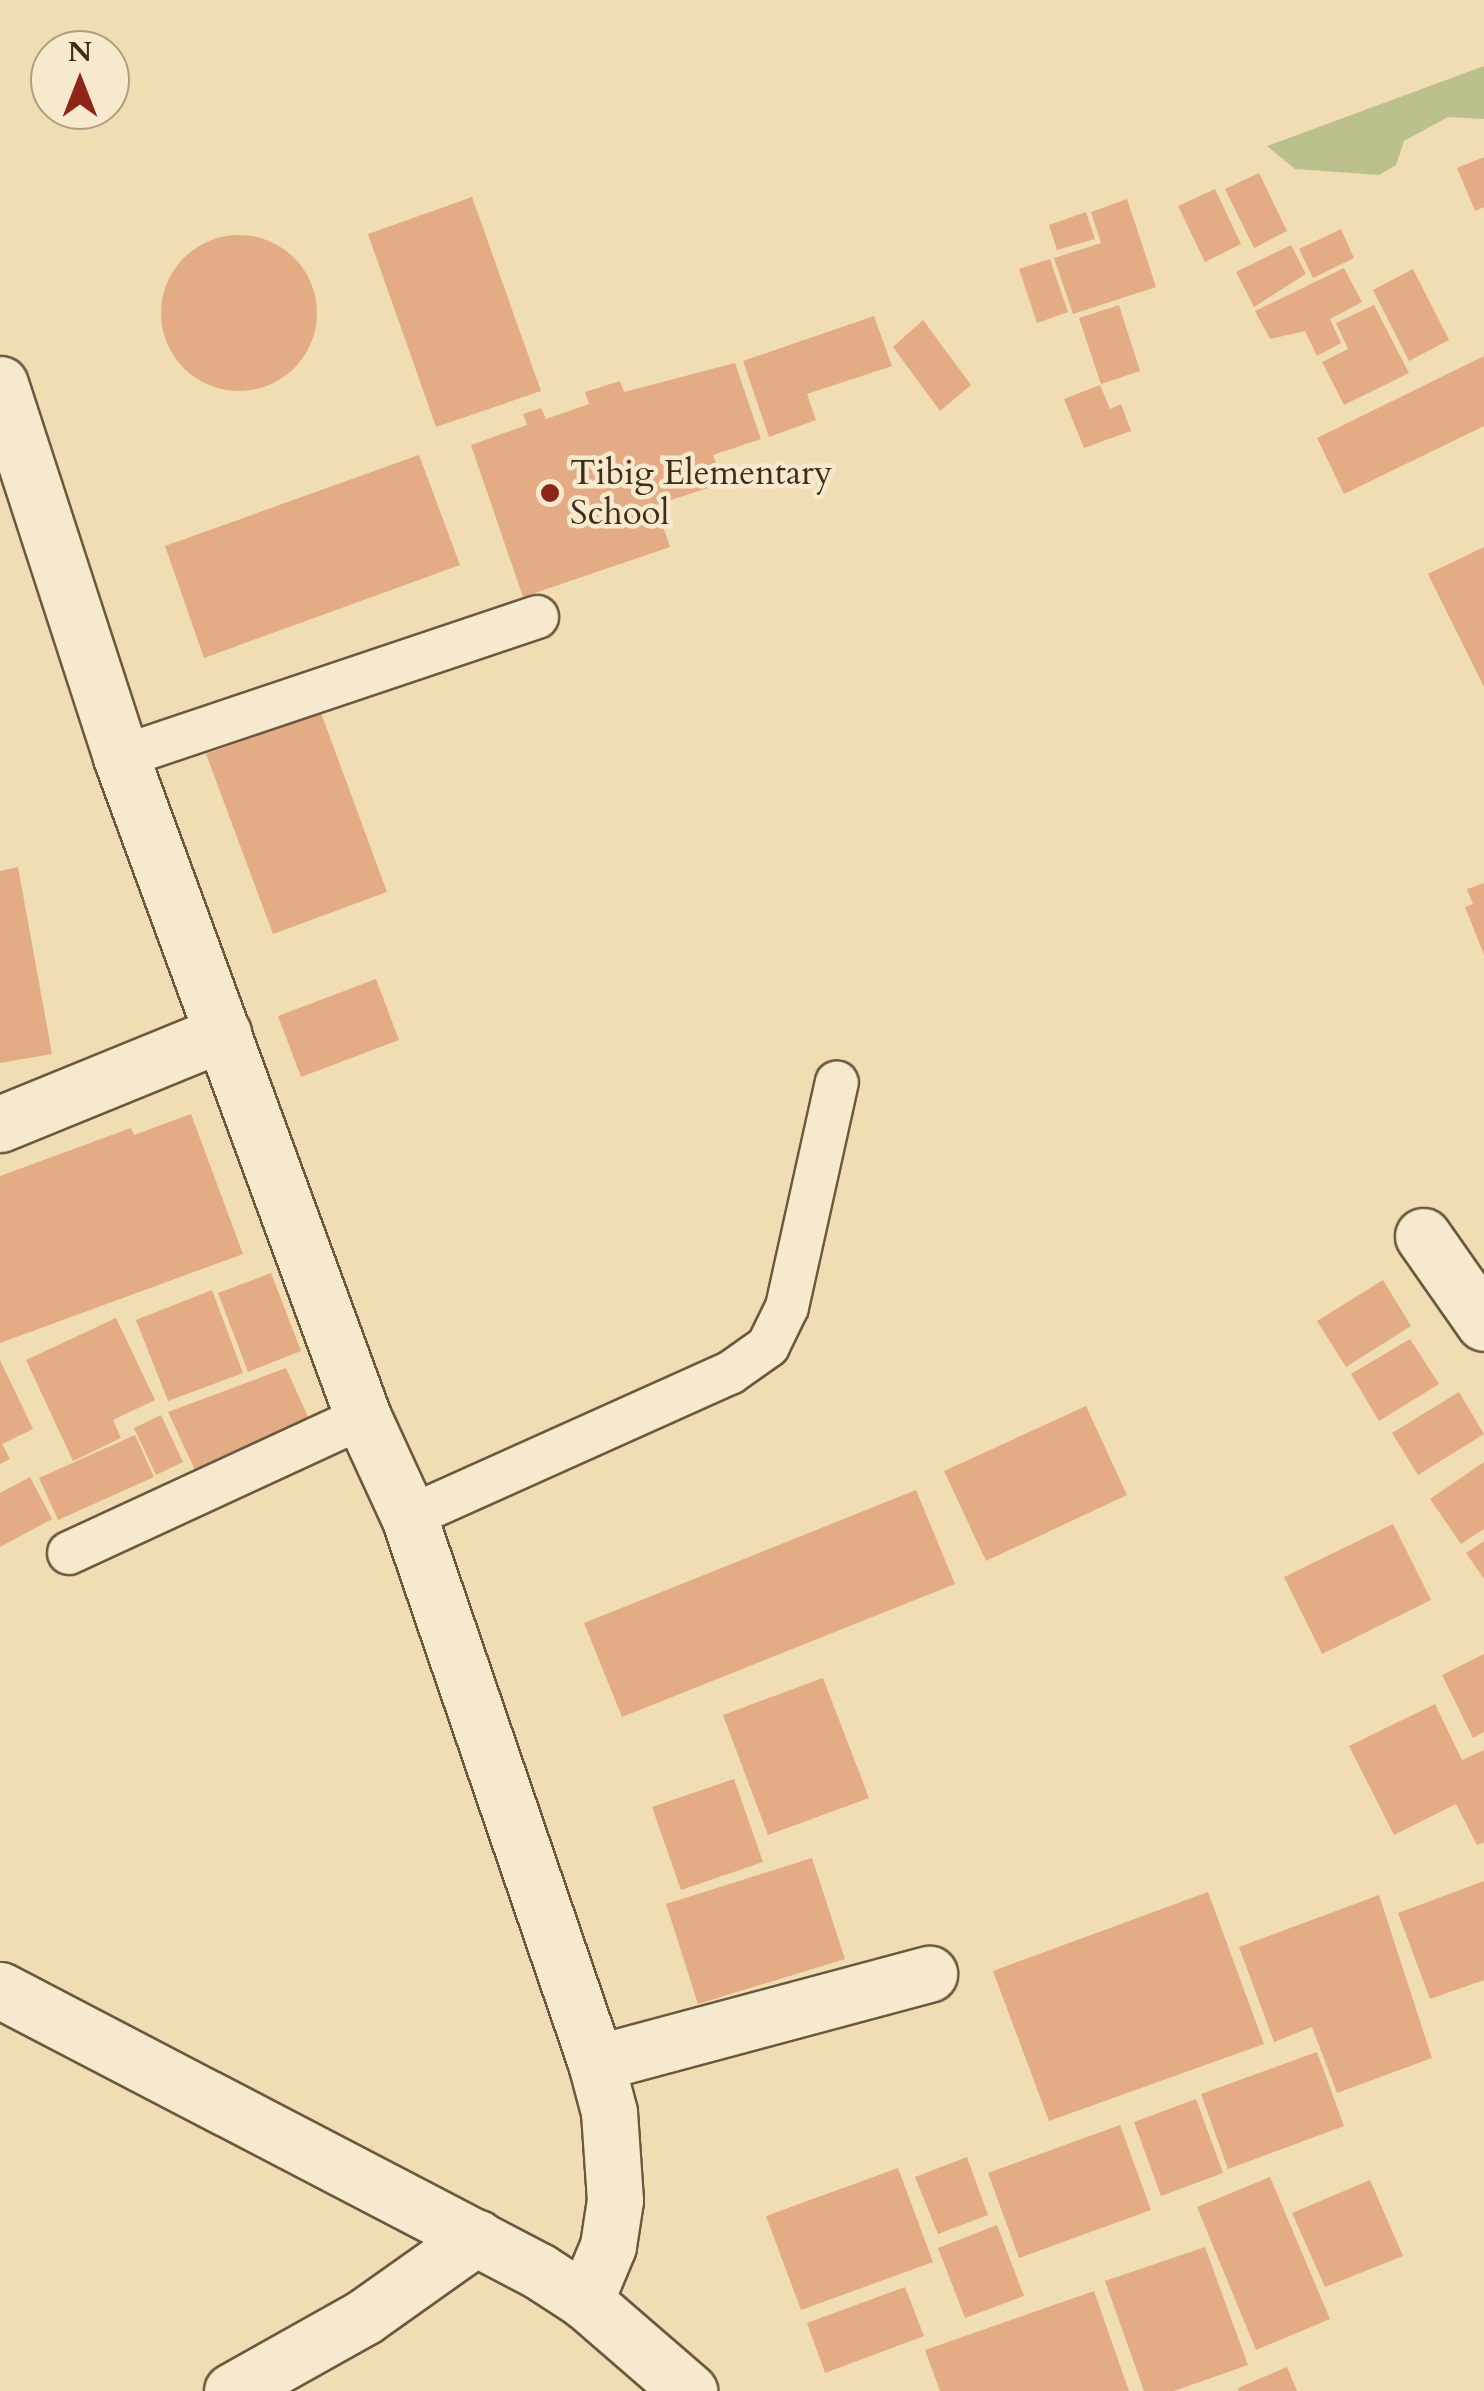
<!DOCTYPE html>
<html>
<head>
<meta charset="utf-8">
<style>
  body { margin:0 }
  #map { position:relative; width:1484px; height:2391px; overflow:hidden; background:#f1ddb3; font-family:Cardo,serif }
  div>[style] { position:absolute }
  .green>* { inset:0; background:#bbc08c }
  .building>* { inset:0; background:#e4ac84 }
  .round { border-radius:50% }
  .roads { filter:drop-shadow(2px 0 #6b593f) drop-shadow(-2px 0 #6b593f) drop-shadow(0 2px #6b593f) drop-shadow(0 -2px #6b593f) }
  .service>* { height:42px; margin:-21px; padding:0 21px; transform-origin:21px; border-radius:21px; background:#f6e9ce }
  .minor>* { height:55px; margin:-27.5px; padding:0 27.5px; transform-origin:27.5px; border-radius:27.5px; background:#f6e9ce }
  .tertiary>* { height:55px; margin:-27.5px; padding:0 27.5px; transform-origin:27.5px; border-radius:27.5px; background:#f6e9ce }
  .dots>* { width:28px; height:28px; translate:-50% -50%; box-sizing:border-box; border:5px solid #f6e9ce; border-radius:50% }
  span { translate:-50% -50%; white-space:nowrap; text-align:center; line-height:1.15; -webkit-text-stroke:9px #f6e9ce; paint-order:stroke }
  .poi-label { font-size:35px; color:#3e2d18 }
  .left { translate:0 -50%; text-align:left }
  .north { position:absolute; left:30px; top:30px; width:100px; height:100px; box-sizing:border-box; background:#f6e9ce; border:2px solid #ac9e85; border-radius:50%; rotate:0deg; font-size:28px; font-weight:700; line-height:40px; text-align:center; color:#3e2d18 }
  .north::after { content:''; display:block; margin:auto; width:35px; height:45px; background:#8f2418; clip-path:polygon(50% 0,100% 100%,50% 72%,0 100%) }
</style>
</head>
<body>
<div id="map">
  <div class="green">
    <i style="clip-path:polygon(1484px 66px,1484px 119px,1448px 117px,1404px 141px,1396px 165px,1379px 175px,1295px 169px,1267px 146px)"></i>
  </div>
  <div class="building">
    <i style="clip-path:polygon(1484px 157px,1484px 207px,1475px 211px,1457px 168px)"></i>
    <i style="clip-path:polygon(1259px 173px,1287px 231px,1254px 248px,1225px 189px)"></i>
    <i style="clip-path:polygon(1215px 189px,1241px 244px,1205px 262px,1178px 206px)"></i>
    <i style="clip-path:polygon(472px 197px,541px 391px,436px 427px,368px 234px)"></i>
    <i style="clip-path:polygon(1127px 199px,1156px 287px,1073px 314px,1054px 258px,1101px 243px,1091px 212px)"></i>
    <i style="clip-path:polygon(1086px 212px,1095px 239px,1057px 250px,1049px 225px)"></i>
    <i style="clip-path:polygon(1341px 229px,1354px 258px,1313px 278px,1299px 249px)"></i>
    <i class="round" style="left:161px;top:235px;width:156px;height:156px"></i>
    <i style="clip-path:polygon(1291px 245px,1306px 274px,1254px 307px,1236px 272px)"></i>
    <i style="clip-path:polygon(1050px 259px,1068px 312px,1037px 323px,1019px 269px)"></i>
    <i style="clip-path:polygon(1344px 268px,1362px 302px,1330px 319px,1341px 343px,1317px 356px,1305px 331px,1270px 339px,1255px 311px)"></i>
    <i style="clip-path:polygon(1413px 269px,1449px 340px,1409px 361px,1373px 290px)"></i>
    <i style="clip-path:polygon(1119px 305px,1140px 371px,1101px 384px,1079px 318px)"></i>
    <i style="clip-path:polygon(1374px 305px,1409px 373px,1344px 405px,1322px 362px,1348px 349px,1336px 323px)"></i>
    <i style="clip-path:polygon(874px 316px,892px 366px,807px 394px,816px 420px,769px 437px,743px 361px)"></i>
    <i style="clip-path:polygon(923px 320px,971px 385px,940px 411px,893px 347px)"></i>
    <i style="clip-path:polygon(1484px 356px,1484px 426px,1344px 494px,1317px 438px)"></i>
    <i style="clip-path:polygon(735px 363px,761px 439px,713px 455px,723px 483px,656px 505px,670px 547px,523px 597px,471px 445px,527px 425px,523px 414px,541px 408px,546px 419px,589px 404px,585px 392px,620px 381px,624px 392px)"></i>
    <i style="clip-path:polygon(1100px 385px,1110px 409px,1121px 404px,1131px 431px,1084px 448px,1064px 399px)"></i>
    <i style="clip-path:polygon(419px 455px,460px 565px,204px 658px,165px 546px)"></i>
    <i style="clip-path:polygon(1484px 547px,1484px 687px,1428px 574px)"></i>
    <i style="clip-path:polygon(321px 713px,387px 892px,273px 934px,206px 754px)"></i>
    <i style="clip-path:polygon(18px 867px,52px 1054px,0 1063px,0 871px)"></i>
    <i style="clip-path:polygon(1484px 883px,1484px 955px,1465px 907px,1473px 904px,1467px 889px)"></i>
    <i style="clip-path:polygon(376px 979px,399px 1040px,301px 1077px,278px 1016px)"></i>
    <i style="clip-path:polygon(191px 1114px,243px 1254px,0 1343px,0 1176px,131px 1128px,134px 1135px)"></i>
    <i style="clip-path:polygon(271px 1273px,301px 1351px,248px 1372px,218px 1293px)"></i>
    <i style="clip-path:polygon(1383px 1280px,1411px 1326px,1346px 1367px,1317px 1321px)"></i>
    <i style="clip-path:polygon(212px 1290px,243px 1373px,168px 1401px,136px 1320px)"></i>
    <i style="clip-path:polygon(116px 1318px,155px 1400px,113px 1420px,121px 1438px,73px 1461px,26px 1360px)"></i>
    <i style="clip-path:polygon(1410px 1339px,1439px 1384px,1379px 1421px,1351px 1374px)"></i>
    <i style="clip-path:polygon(0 1360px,33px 1429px,2px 1444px,10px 1459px,0 1464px)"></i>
    <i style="clip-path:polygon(286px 1368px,309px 1419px,195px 1470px,168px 1412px)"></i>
    <i style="clip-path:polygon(1459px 1392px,1484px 1434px,1418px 1475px,1392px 1433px)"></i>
    <i style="clip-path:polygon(1086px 1406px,1127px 1495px,986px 1561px,944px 1471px)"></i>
    <i style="clip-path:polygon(161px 1415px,183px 1462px,156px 1475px,134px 1428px)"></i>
    <i style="clip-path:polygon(135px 1435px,154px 1477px,58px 1520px,39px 1478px)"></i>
    <i style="clip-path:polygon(1484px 1462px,1484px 1529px,1461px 1544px,1430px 1499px)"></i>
    <i style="clip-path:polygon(30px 1477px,52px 1519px,0 1547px,0 1493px)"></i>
    <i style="clip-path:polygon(916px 1490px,955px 1584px,622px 1717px,584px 1623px)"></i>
    <i style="clip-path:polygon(1393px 1524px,1431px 1600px,1322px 1654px,1284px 1577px)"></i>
    <i style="clip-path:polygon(1484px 1541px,1484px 1579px,1466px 1553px)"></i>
    <i style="clip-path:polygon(1484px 1654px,1484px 1732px,1473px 1738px,1442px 1675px)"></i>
    <i style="clip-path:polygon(823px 1678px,869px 1798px,768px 1835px,723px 1715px)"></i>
    <i style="clip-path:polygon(1435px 1704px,1462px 1760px,1484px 1750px,1484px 1842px,1477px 1845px,1456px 1804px,1394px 1835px,1349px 1746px)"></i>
    <i style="clip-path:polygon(734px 1779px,763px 1862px,681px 1890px,652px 1807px)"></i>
    <i style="clip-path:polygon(812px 1858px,845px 1959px,698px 2004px,666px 1904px)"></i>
    <i style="clip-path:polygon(1484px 1881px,1484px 1980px,1430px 1999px,1398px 1913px)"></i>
    <i style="clip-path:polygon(1208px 1892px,1264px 2044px,1049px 2121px,993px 1971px)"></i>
    <i style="clip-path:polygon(1379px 1895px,1432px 2058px,1337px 2093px,1312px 2027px,1274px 2042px,1239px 1947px)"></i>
    <i style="clip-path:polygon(1317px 2052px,1344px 2126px,1228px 2169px,1201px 2094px)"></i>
    <i style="clip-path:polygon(1196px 2099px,1223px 2173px,1161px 2196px,1134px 2122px)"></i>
    <i style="clip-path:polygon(1120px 2125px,1151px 2210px,1019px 2258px,988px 2173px)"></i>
    <i style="clip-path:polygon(967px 2157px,988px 2215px,938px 2234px,915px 2177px)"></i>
    <i style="clip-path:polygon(898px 2168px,933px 2262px,801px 2310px,766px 2216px)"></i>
    <i style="clip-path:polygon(1270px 2177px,1330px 2319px,1256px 2350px,1197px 2207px)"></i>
    <i style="clip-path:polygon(1370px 2180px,1403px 2256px,1325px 2287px,1292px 2213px)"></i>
    <i style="clip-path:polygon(997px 2225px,1024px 2296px,965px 2318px,938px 2248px)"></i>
    <i style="clip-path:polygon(1205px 2247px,1248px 2365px,1174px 2391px,1144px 2391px,1105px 2281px)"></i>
    <i style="clip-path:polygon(905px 2287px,924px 2336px,825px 2373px,807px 2323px)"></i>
    <i style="clip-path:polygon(1094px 2291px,1129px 2391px,940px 2391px,925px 2350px)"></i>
    <i style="clip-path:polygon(1287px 2367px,1297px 2391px,1239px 2391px,1238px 2388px)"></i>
  </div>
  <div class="roads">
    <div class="service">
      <i style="left:121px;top:757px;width:439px;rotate:-18.6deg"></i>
      <i style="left:409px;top:1517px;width:352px;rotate:-24.2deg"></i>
      <i style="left:730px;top:1373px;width:47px;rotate:-35.4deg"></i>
      <i style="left:768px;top:1346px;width:43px;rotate:-64deg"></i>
      <i style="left:787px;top:1307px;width:230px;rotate:-77.5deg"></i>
      <i style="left:69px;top:1553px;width:324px;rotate:-24.8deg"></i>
    </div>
    <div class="minor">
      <i style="left:0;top:384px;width:392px;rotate:72deg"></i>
      <i style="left:121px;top:757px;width:703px;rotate:69.86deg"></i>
      <i style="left:363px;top:1417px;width:110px;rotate:65.3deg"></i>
      <i style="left:409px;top:1517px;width:577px;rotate:71.09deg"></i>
      <i style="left:596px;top:2063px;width:51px;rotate:75.1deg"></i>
      <i style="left:609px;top:2112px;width:88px;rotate:86.1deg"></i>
      <i style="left:615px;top:2200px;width:47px;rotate:98.7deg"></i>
      <i style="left:608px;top:2246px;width:60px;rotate:112.7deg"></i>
      <i style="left:0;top:1124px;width:241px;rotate:-22.2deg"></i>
      <i style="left:1423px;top:1236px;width:106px;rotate:55deg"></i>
      <i style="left:596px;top:2063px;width:345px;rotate:-15deg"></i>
      <i style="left:232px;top:2391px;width:151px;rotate:-29.3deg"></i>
      <i style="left:364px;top:2317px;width:138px;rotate:-35.3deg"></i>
    </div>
    <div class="tertiary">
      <i style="left:0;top:1990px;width:608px;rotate:27.53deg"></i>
      <i style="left:539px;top:2271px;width:55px;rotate:33.1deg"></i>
      <i style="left:585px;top:2301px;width:138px;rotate:40.9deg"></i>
    </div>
  </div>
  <div class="dots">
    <i style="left:550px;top:493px;background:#8f2418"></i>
  </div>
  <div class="poi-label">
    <span class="left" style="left:570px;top:493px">Tibig Elementary<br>School</span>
  </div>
  <div class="north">N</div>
</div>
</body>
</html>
